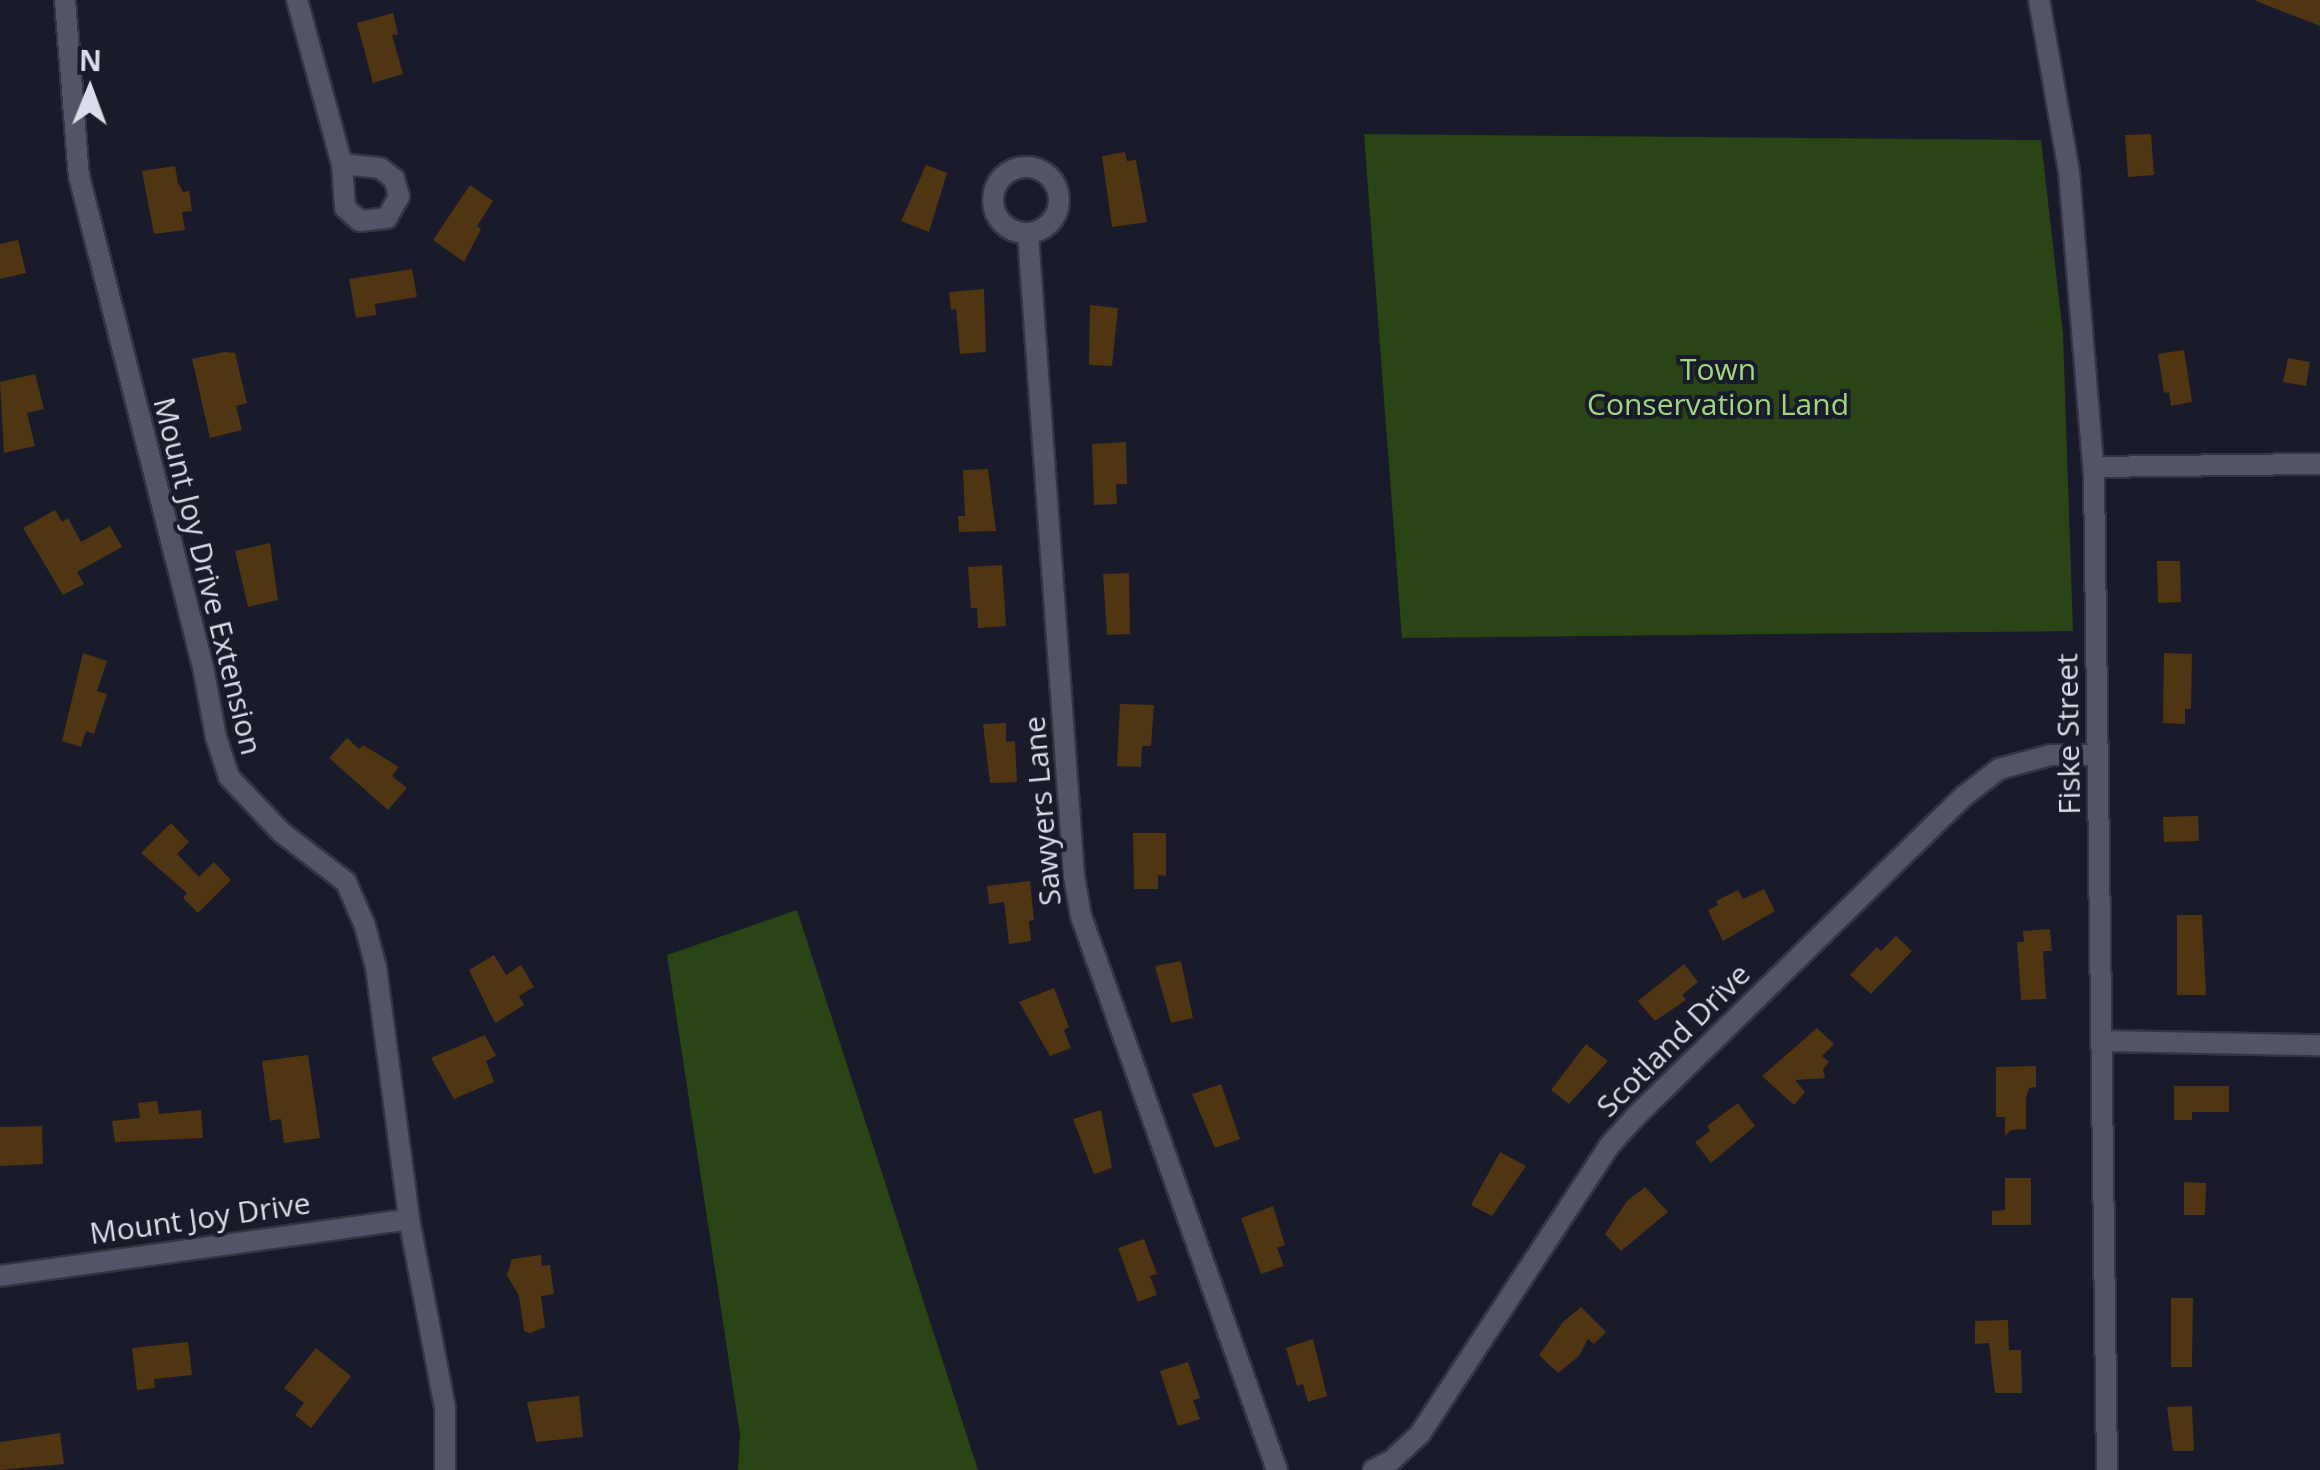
<!DOCTYPE html>
<html>
<head>
<meta charset="utf-8">
<style>
  body { margin:0 }
  #map { position:relative; width:2320px; height:1470px; overflow:hidden; background:#191a2a; font-family:"Open Sans",sans-serif }
  div>[style] { position:absolute }
  .green>* { inset:0; background:#294415 }
  .building>* { inset:0; background:#503513 }
  .roads { filter:drop-shadow(2px 0 #343541) drop-shadow(-2px 0 #343541) drop-shadow(0 2px #343541) drop-shadow(0 -2px #343541) }
  .minor>* { height:20px; margin:-10px; padding:0 10px; transform-origin:10px; border-radius:10px; background:#525467 }
  .minor>.ring { margin:-10px; padding:0; box-sizing:content-box; background:none; border:20px solid #525467; border-radius:50% }
  span { translate:-50% -50%; white-space:nowrap; text-align:center; line-height:1.15; -webkit-text-stroke:8px #191a2a; paint-order:stroke }
  .park-label { font-size:30px; color:#a0d77d }
  .street-label { font-size:30px; color:#dbdde8 }
  .north { position:absolute; left:40px; top:40px; width:100px; height:100px; -webkit-text-stroke:8px #191a2a; paint-order:stroke; rotate:1deg; font-size:28px; font-weight:700; line-height:40px; text-align:center; color:#dbdde8 }
  .north::after { content:''; display:block; margin:auto; width:35px; height:45px; background:#dbdde8; clip-path:polygon(50% 0,100% 100%,50% 72%,0 100%) }
</style>
</head>
<body>
<div id="map">
  <div class="green">
    <i style="clip-path:polygon(1364px 134px,2041px 140px,2063px 334px,2073px 631px,1402px 638px)"></i>
    <i style="clip-path:polygon(797px 910px,978px 1470px,738px 1470px,740px 1434px,667px 955px)"></i>
  </div>
  <div class="building">
    <i style="clip-path:polygon(2256px 0,2320px 0,2320px 26px,2256px 1px)"></i>
    <i style="clip-path:polygon(393px 13px,398px 34px,392px 35px,403px 74px,373px 83px,357px 23px)"></i>
    <i style="clip-path:polygon(2151px 134px,2154px 175px,2128px 177px,2125px 135px)"></i>
    <i style="clip-path:polygon(1125px 152px,1127px 161px,1136px 160px,1147px 222px,1112px 227px,1102px 156px)"></i>
    <i style="clip-path:polygon(926px 165px,947px 173px,929px 232px,901px 221px)"></i>
    <i style="clip-path:polygon(175px 166px,178px 183px,183px 192px,189px 191px,192px 211px,182px 212px,185px 230px,154px 234px,142px 171px)"></i>
    <i style="clip-path:polygon(470px 185px,493px 201px,477px 226px,481px 229px,464px 262px,433px 240px)"></i>
    <i style="clip-path:polygon(18px 240px,26px 273px,0 279px,0 244px)"></i>
    <i style="clip-path:polygon(412px 269px,417px 297px,375px 304px,376px 315px,356px 318px,349px 279px)"></i>
    <i style="clip-path:polygon(984px 289px,986px 352px,960px 354px,956px 309px,951px 310px,949px 292px)"></i>
    <i style="clip-path:polygon(1090px 305px,1118px 308px,1112px 366px,1089px 365px)"></i>
    <i style="clip-path:polygon(2184px 350px,2192px 402px,2171px 406px,2169px 392px,2164px 393px,2158px 354px)"></i>
    <i style="clip-path:polygon(224px 352px,235px 353px,247px 403px,236px 406px,242px 430px,210px 438px,192px 359px)"></i>
    <i style="clip-path:polygon(2288px 358px,2310px 362px,2306px 386px,2283px 382px)"></i>
    <i style="clip-path:polygon(35px 374px,44px 409px,27px 413px,35px 446px,4px 453px,0 382px)"></i>
    <i style="clip-path:polygon(1126px 442px,1127px 484px,1116px 484px,1117px 504px,1094px 505px,1092px 444px)"></i>
    <i style="clip-path:polygon(988px 469px,996px 531px,959px 532px,958px 516px,965px 516px,963px 470px)"></i>
    <i style="clip-path:polygon(55px 510px,62px 522px,68px 518px,81px 542px,110px 526px,122px 547px,77px 572px,84px 584px,63px 595px,23px 528px)"></i>
    <i style="clip-path:polygon(270px 543px,278px 600px,248px 607px,235px 551px)"></i>
    <i style="clip-path:polygon(2157px 561px,2180px 561px,2181px 602px,2158px 603px)"></i>
    <i style="clip-path:polygon(1002px 565px,1006px 626px,978px 628px,977px 608px,971px 608px,968px 567px)"></i>
    <i style="clip-path:polygon(1129px 573px,1130px 634px,1107px 635px,1103px 574px)"></i>
    <i style="clip-path:polygon(83px 653px,107px 661px,97px 691px,107px 694px,94px 734px,86px 731px,81px 747px,62px 741px)"></i>
    <i style="clip-path:polygon(2164px 653px,2192px 654px,2191px 709px,2185px 709px,2185px 724px,2163px 723px)"></i>
    <i style="clip-path:polygon(1120px 704px,1154px 705px,1151px 746px,1142px 746px,1141px 767px,1117px 766px)"></i>
    <i style="clip-path:polygon(1006px 723px,1006px 742px,1015px 741px,1017px 782px,990px 783px,983px 724px)"></i>
    <i style="clip-path:polygon(347px 738px,359px 749px,363px 745px,399px 767px,392px 776px,407px 788px,388px 810px,329px 758px)"></i>
    <i style="clip-path:polygon(2198px 816px,2199px 841px,2164px 842px,2163px 817px)"></i>
    <i style="clip-path:polygon(171px 823px,189px 842px,177px 854px,199px 877px,214px 862px,231px 880px,198px 913px,183px 898px,187px 893px,141px 853px)"></i>
    <i style="clip-path:polygon(1133px 833px,1166px 833px,1166px 876px,1158px 875px,1158px 889px,1134px 889px)"></i>
    <i style="clip-path:polygon(1030px 881px,1034px 920px,1029px 921px,1031px 941px,1009px 944px,1004px 902px,989px 904px,987px 886px)"></i>
    <i style="clip-path:polygon(1764px 889px,1775px 911px,1723px 941px,1708px 910px,1718px 905px,1716px 901px,1738px 890px,1743px 899px)"></i>
    <i style="clip-path:polygon(2177px 915px,2202px 915px,2206px 995px,2177px 995px)"></i>
    <i style="clip-path:polygon(2050px 929px,2052px 951px,2043px 951px,2046px 999px,2021px 1000px,2017px 942px,2024px 942px,2023px 931px)"></i>
    <i style="clip-path:polygon(1896px 936px,1912px 951px,1871px 994px,1850px 975px,1877px 947px,1881px 951px)"></i>
    <i style="clip-path:polygon(494px 955px,506px 975px,521px 965px,534px 987px,519px 996px,524px 1005px,495px 1023px,469px 970px)"></i>
    <i style="clip-path:polygon(1181px 961px,1193px 1018px,1171px 1023px,1155px 966px)"></i>
    <i style="clip-path:polygon(1684px 964px,1698px 982px,1682px 995px,1686px 1000px,1655px 1021px,1638px 1001px)"></i>
    <i style="clip-path:polygon(1054px 988px,1069px 1027px,1064px 1030px,1071px 1048px,1050px 1056px,1019px 1002px)"></i>
    <i style="clip-path:polygon(1817px 1028px,1834px 1044px,1822px 1056px,1829px 1062px,1823px 1069px,1825px 1078px,1795px 1080px,1805px 1092px,1794px 1105px,1762px 1076px)"></i>
    <i style="clip-path:polygon(485px 1035px,496px 1056px,486px 1061px,494px 1082px,454px 1099px,431px 1058px)"></i>
    <i style="clip-path:polygon(1586px 1044px,1608px 1061px,1569px 1104px,1551px 1090px)"></i>
    <i style="clip-path:polygon(308px 1055px,320px 1138px,284px 1143px,281px 1119px,270px 1121px,262px 1061px)"></i>
    <i style="clip-path:polygon(2036px 1066px,2036px 1087px,2029px 1088px,2026px 1098px,2026px 1129px,2011px 1130px,2005px 1136px,2005px 1117px,1996px 1117px,1996px 1067px)"></i>
    <i style="clip-path:polygon(1221px 1084px,1240px 1139px,1215px 1148px,1192px 1094px)"></i>
    <i style="clip-path:polygon(2174px 1086px,2229px 1086px,2229px 1112px,2192px 1112px,2192px 1120px,2174px 1120px)"></i>
    <i style="clip-path:polygon(157px 1101px,159px 1114px,201px 1110px,203px 1138px,115px 1142px,112px 1121px,140px 1118px,138px 1103px)"></i>
    <i style="clip-path:polygon(1738px 1103px,1755px 1126px,1711px 1163px,1695px 1142px,1710px 1131px,1707px 1126px)"></i>
    <i style="clip-path:polygon(1101px 1110px,1112px 1168px,1094px 1174px,1073px 1119px)"></i>
    <i style="clip-path:polygon(42px 1126px,43px 1164px,0 1166px,0 1127px)"></i>
    <i style="clip-path:polygon(1500px 1152px,1526px 1166px,1492px 1216px,1471px 1205px)"></i>
    <i style="clip-path:polygon(2005px 1178px,2031px 1178px,2031px 1225px,1992px 1225px,1992px 1211px,2005px 1210px)"></i>
    <i style="clip-path:polygon(2184px 1182px,2206px 1183px,2205px 1215px,2184px 1215px)"></i>
    <i style="clip-path:polygon(1645px 1187px,1668px 1212px,1621px 1251px,1605px 1234px,1627px 1201px)"></i>
    <i style="clip-path:polygon(1273px 1206px,1285px 1245px,1277px 1248px,1284px 1266px,1261px 1274px,1241px 1218px)"></i>
    <i style="clip-path:polygon(1144px 1239px,1157px 1274px,1150px 1276px,1157px 1295px,1138px 1302px,1118px 1248px)"></i>
    <i style="clip-path:polygon(541px 1255px,542px 1266px,550px 1265px,554px 1294px,541px 1296px,545px 1327px,530px 1333px,524px 1331px,519px 1296px,507px 1275px,512px 1259px)"></i>
    <i style="clip-path:polygon(2171px 1298px,2193px 1298px,2192px 1367px,2171px 1367px)"></i>
    <i style="clip-path:polygon(1581px 1307px,1606px 1332px,1594px 1344px,1588px 1339px,1579px 1356px,1558px 1373px,1539px 1355px,1563px 1322px)"></i>
    <i style="clip-path:polygon(2008px 1320px,2009px 1350px,2021px 1350px,2022px 1393px,1995px 1393px,1989px 1343px,1975px 1344px,1975px 1321px)"></i>
    <i style="clip-path:polygon(1313px 1339px,1327px 1396px,1308px 1402px,1303px 1384px,1297px 1386px,1286px 1348px)"></i>
    <i style="clip-path:polygon(188px 1342px,192px 1375px,154px 1379px,155px 1388px,137px 1390px,132px 1348px)"></i>
    <i style="clip-path:polygon(316px 1348px,351px 1376px,311px 1428px,295px 1415px,304px 1403px,284px 1388px)"></i>
    <i style="clip-path:polygon(1188px 1362px,1200px 1398px,1193px 1400px,1200px 1419px,1178px 1426px,1160px 1371px)"></i>
    <i style="clip-path:polygon(579px 1396px,583px 1437px,536px 1442px,527px 1402px)"></i>
    <i style="clip-path:polygon(2192px 1406px,2194px 1451px,2173px 1451px,2167px 1407px)"></i>
    <i style="clip-path:polygon(60px 1433px,64px 1464px,0 1470px,0 1442px)"></i>
  </div>
  <div class="roads">
    <div class="minor">
      <i style="left:65px;top:0;width:177px;rotate:85.5deg"></i>
      <i style="left:79px;top:176px;width:506px;rotate:75.83deg"></i>
      <i style="left:203px;top:667px;width:71px;rotate:79.5deg"></i>
      <i style="left:216px;top:737px;width:42px;rotate:72deg"></i>
      <i style="left:229px;top:777px;width:76px;rotate:46.6deg"></i>
      <i style="left:281px;top:832px;width:82px;rotate:37.6deg"></i>
      <i style="left:346px;top:882px;width:48px;rotate:66.6deg"></i>
      <i style="left:365px;top:926px;width:42px;rotate:75deg"></i>
      <i style="left:376px;top:967px;width:254px;rotate:82.5deg"></i>
      <i style="left:409px;top:1219px;width:192px;rotate:79.2deg"></i>
      <i style="left:445px;top:1408px;width:62px;rotate:90deg"></i>
      <i style="left:297px;top:0;width:170px;rotate:74.7deg"></i>
      <i style="left:342px;top:164px;width:44px;rotate:86.1deg"></i>
      <i style="left:345px;top:208px;width:20px;rotate:41deg"></i>
      <i style="left:360px;top:221px;width:27px;rotate:-6deg"></i>
      <i style="left:387px;top:218px;width:25px;rotate:-61deg"></i>
      <i style="left:399px;top:196px;width:18px;rotate:-106deg"></i>
      <i style="left:394px;top:179px;width:18px;rotate:-142deg"></i>
      <i style="left:380px;top:168px;width:38px;rotate:-174deg"></i>
      <i style="left:2039px;top:0;width:175px;rotate:80.1deg"></i>
      <i style="left:2069px;top:172px;width:304px;rotate:85.3deg"></i>
      <i style="left:2094px;top:475px;width:995px;rotate:89.25deg"></i>
      <i class="ring" style="left:993px;top:167px;width:46px;height:46px"></i>
      <i style="left:1028px;top:234px;width:644px;rotate:85.9deg"></i>
      <i style="left:1074px;top:876px;width:41px;rotate:80.1deg"></i>
      <i style="left:1081px;top:916px;width:588px;rotate:70.52deg"></i>
      <i style="left:2094px;top:467px;width:226px;rotate:-0.8deg"></i>
      <i style="left:2102px;top:1041px;width:218px;rotate:1.1deg"></i>
      <i style="left:0;top:1276px;width:413px;rotate:-7.9deg"></i>
      <i style="left:1373px;top:1470px;width:20px;rotate:-27deg"></i>
      <i style="left:1391px;top:1461px;width:40px;rotate:-43deg"></i>
      <i style="left:1420px;top:1434px;width:344px;rotate:-56.7deg"></i>
      <i style="left:1609px;top:1146px;width:40px;rotate:-48deg"></i>
      <i style="left:1636px;top:1116px;width:458px;rotate:-44.3deg"></i>
      <i style="left:1964px;top:796px;width:44px;rotate:-37.6deg"></i>
      <i style="left:1999px;top:769px;width:54px;rotate:-15.1deg"></i>
      <i style="left:2051px;top:755px;width:47px"></i>
    </div>
  </div>
  <div class="park-label">
    <span style="left:1718px;top:386px">Town<br>Conservation Land</span>
  </div>
  <div class="street-label">
    <span style="left:208px;top:576px;rotate:76deg">Mount Joy Drive Extension</span>
    <span style="left:2068px;top:734px;rotate:-91deg">Fiske Street</span>
    <span style="left:1042px;top:811px;rotate:-95deg">Sawyers Lane</span>
    <span style="left:1673px;top:1040px;rotate:-45deg">Scotland Drive</span>
    <span style="left:200px;top:1218px;rotate:-8deg">Mount Joy Drive</span>
  </div>
  <div class="north">N</div>
</div>
</body>
</html>
